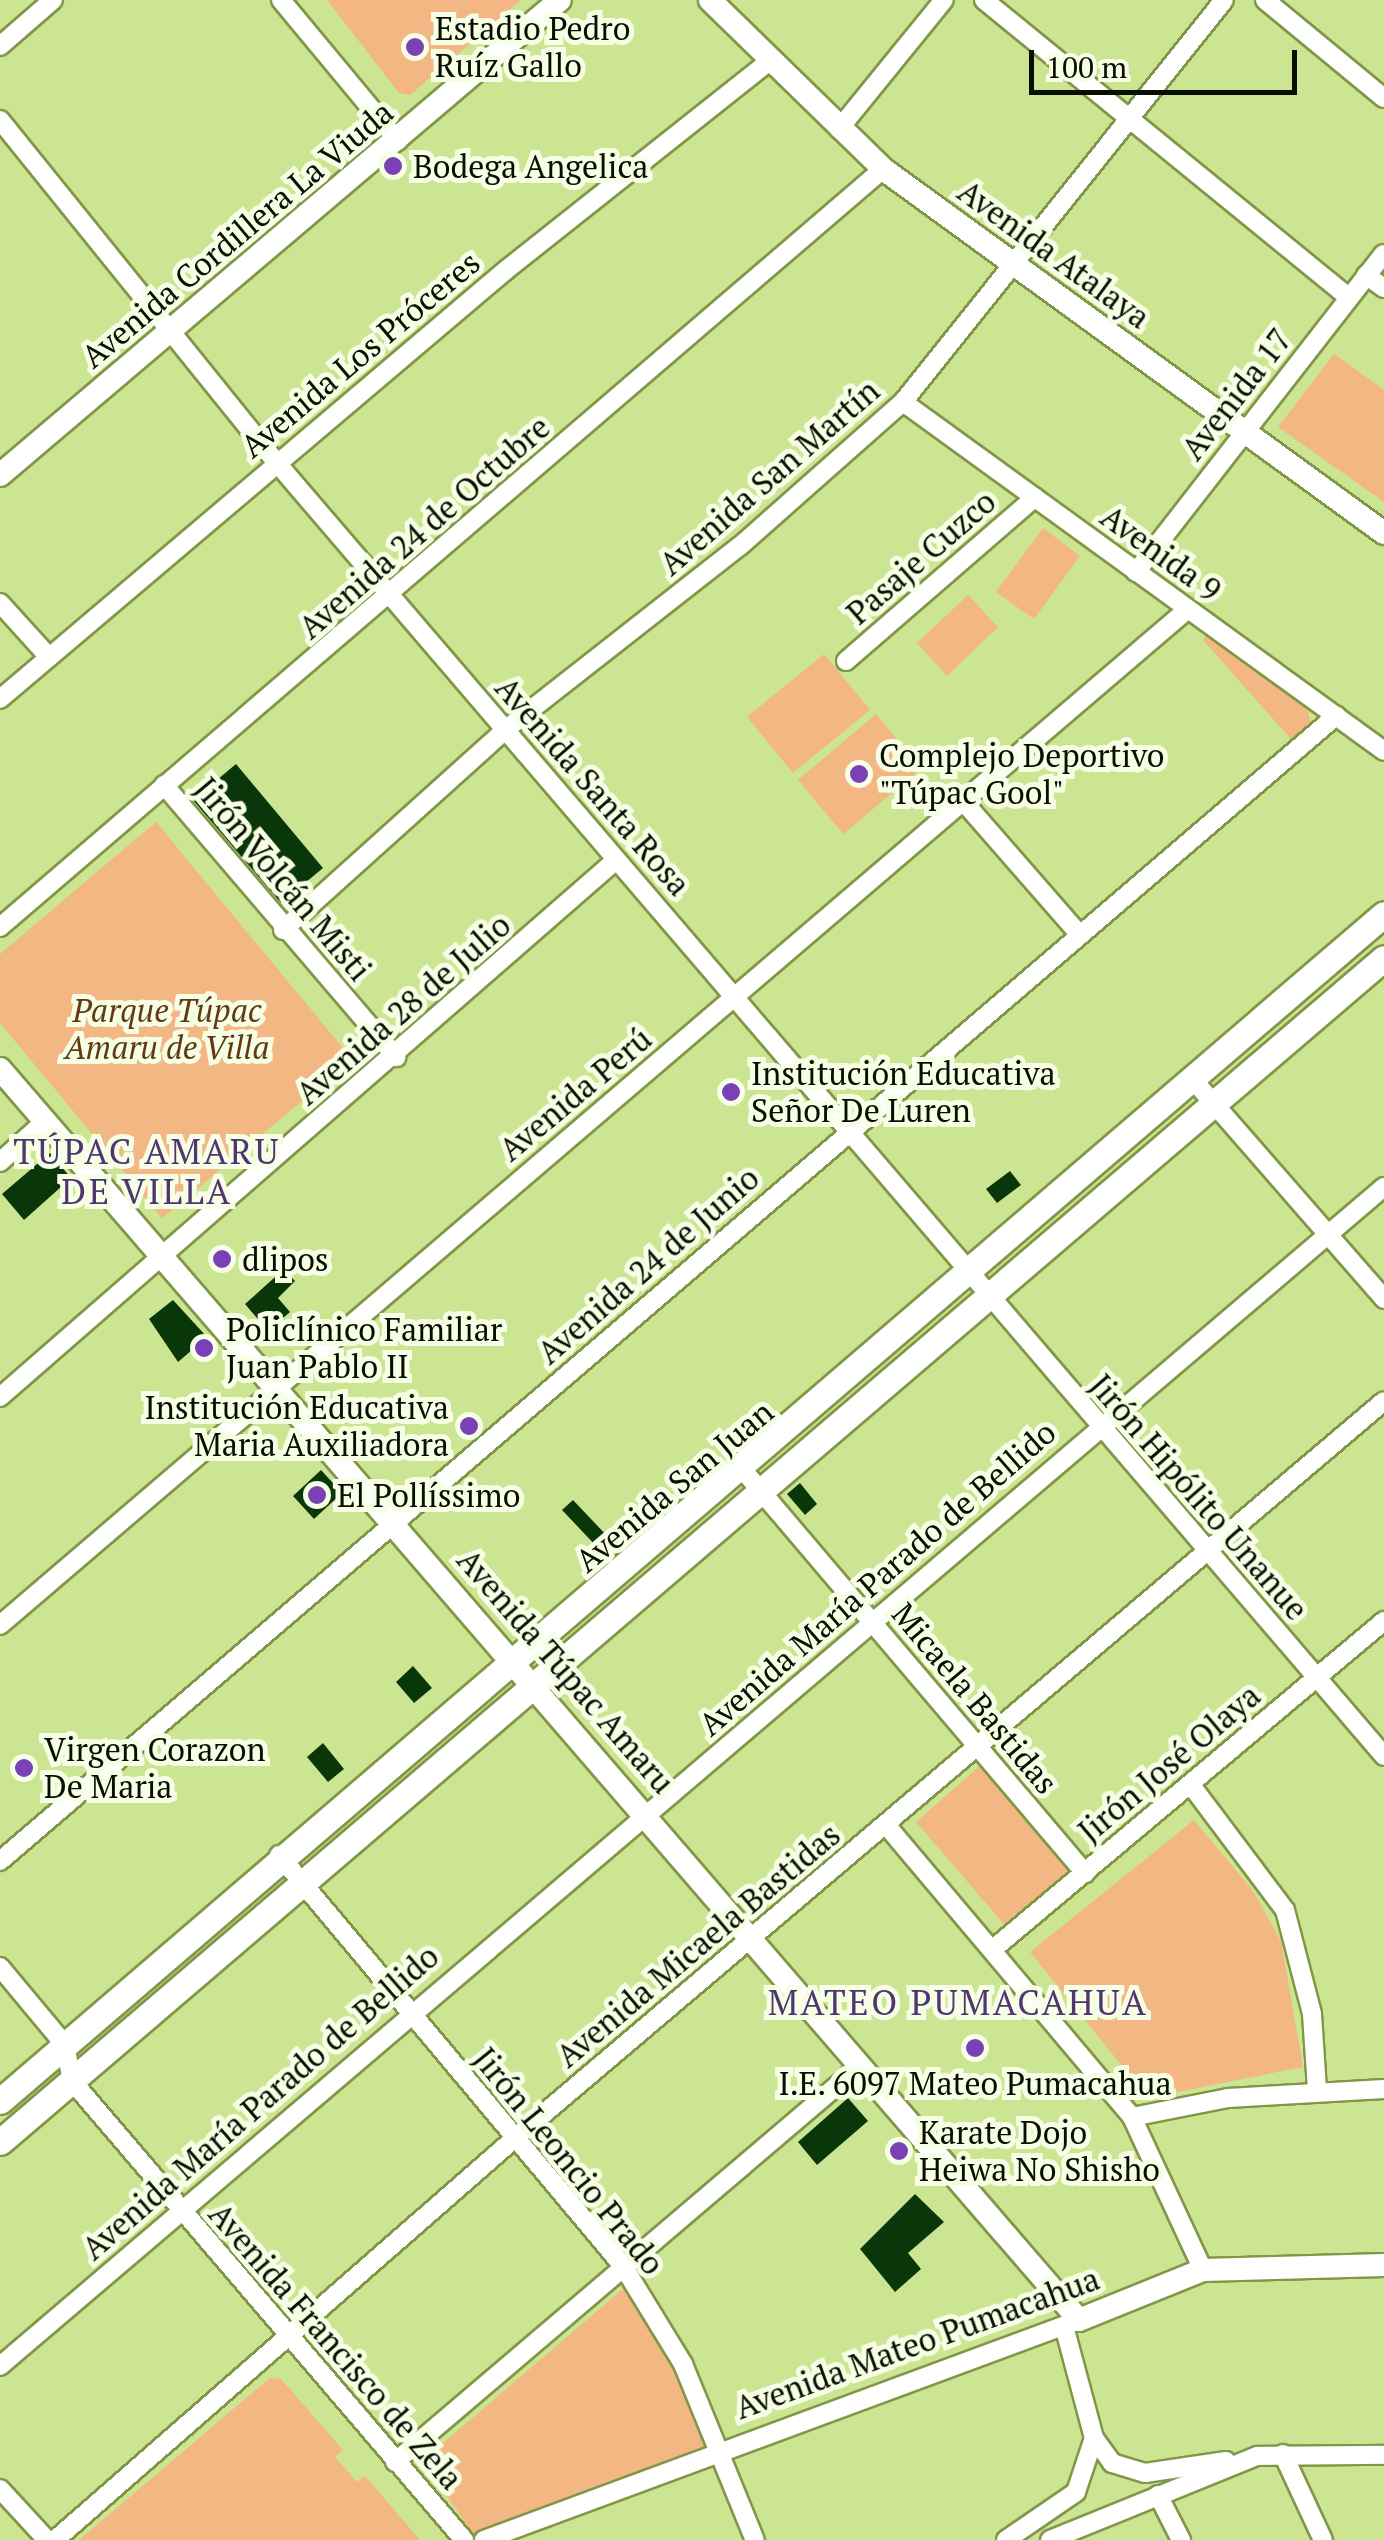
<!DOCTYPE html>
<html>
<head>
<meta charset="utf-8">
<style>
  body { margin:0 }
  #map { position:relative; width:1384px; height:2540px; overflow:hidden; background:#cce593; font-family:"PT Serif",serif }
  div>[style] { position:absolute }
  .green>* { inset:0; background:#f2b783 }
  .building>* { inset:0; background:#0a3709 }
  .roads { filter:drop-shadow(2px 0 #819747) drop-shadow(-2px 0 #819747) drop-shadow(0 2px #819747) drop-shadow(0 -2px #819747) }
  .minor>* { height:18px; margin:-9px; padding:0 9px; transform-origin:9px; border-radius:9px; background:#fff }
  .tertiary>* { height:22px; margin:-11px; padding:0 11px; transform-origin:11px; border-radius:11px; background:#fff }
  .secondary>* { height:25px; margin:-12.5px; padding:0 12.5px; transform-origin:12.5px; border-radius:12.5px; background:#fff }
  .dots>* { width:28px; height:28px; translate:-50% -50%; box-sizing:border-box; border:5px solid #f6fee6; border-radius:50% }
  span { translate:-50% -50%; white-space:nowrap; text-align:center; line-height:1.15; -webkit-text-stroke:10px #f6fee6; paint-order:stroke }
  .poi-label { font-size:32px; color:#090e00 }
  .left { translate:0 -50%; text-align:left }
  .right { translate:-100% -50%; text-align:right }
  .street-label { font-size:32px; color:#090e00 }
  .park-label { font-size:32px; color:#613a12; font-style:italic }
  .neighbourhood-label { font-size:35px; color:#503671; letter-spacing:2.5px }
  .scale { position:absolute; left:1029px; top:50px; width:268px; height:45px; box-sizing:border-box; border:5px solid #090e00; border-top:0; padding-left:12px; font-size:30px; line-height:35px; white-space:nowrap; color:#090e00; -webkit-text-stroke:8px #f6fee6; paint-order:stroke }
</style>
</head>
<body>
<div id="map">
  <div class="green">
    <i style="clip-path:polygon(327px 0,521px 0,410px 95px,399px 93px)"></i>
    <i style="clip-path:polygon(1334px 354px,1384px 390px,1384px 502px,1278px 427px)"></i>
    <i style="clip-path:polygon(1043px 528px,1080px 556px,1034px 619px,996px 592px)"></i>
    <i style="clip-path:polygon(968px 595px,998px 627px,947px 676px,917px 643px)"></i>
    <i style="clip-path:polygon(1207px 635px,1308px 710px,1310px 723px,1291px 739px,1203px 640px)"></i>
    <i style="clip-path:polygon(824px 654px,870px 710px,793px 773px,747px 717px)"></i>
    <i style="clip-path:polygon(876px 714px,921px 769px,843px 834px,798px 780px)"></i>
    <i style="clip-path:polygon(156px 822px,352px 1059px,162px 1218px,0 1023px,0 954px)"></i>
    <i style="clip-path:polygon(983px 1763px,1078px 1873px,1009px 1930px,916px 1822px)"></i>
    <i style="clip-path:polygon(1194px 1820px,1253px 1891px,1281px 1941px,1303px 2067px,1148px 2098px,1030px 1952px)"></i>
    <i style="clip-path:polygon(624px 2288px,666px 2351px,710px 2447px,475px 2536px,422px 2461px)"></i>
    <i style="clip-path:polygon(270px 2378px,281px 2379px,343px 2450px,335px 2457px,357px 2482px,365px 2476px,420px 2540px,79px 2540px)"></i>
  </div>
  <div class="building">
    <i style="clip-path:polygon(236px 764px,323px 868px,281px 903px,193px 800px)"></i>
    <i style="clip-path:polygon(50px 1153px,71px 1178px,24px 1220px,2px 1194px)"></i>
    <i style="clip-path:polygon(1010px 1171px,1021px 1185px,997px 1203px,986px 1189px)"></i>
    <i style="clip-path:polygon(284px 1269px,295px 1281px,278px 1298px,290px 1312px,268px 1331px,245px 1304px)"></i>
    <i style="clip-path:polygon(173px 1300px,207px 1337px,178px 1362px,149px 1319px)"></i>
    <i style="clip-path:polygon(321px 1470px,342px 1493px,314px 1519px,293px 1496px)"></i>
    <i style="clip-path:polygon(800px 1483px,817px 1504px,805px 1515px,787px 1494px)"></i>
    <i style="clip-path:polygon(573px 1500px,609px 1538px,598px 1548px,562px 1510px)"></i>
    <i style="clip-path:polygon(413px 1666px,432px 1688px,414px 1703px,396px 1682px)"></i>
    <i style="clip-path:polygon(323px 1743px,344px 1769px,328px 1782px,307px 1757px)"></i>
    <i style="clip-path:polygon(848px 2098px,868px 2121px,817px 2165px,798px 2142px)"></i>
    <i style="clip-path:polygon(915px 2194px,944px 2222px,908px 2253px,921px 2269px,895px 2292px,860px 2249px)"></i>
  </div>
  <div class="roads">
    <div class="minor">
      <i style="left:281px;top:0;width:183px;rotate:50.3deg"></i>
      <i style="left:984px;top:0;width:470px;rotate:39.2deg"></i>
      <i style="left:1265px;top:0;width:154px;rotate:39.5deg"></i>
      <i style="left:0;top:46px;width:70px;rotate:-41deg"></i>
      <i style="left:0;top:120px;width:441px;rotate:51.1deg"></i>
      <i style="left:277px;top:463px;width:1702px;rotate:49.43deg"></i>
      <i style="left:839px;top:129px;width:166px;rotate:-50.9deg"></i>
      <i style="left:1366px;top:275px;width:22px;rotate:36deg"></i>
      <i style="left:903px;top:402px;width:594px;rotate:35.96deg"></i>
      <i style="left:1136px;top:572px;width:403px;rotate:-52.1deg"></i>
      <i style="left:0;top:603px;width:72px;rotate:47.8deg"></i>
      <i style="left:846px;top:661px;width:250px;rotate:-40.9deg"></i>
      <i style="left:0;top:699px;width:663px;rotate:-40.29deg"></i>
      <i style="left:506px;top:270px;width:333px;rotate:-38.4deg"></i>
      <i style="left:164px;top:785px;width:358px;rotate:49.5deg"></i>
      <i style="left:963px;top:801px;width:178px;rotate:48.9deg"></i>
      <i style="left:0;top:927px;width:1164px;rotate:-40.64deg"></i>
      <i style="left:283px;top:930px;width:299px;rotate:-42deg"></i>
      <i style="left:505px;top:730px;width:298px;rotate:-38.1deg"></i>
      <i style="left:740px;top:546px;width:217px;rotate:-41.5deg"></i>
      <i style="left:903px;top:402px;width:514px;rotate:-51.39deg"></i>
      <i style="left:1195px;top:1082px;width:288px;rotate:48.9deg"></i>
      <i style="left:0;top:1162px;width:59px;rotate:-42.3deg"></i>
      <i style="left:0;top:1397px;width:817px;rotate:-41.08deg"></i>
      <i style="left:743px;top:1470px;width:529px;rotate:49.68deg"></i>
      <i style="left:0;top:1625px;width:1563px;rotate:-40.54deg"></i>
      <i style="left:1191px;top:1785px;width:156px;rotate:53.1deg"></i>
      <i style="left:1285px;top:1910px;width:107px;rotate:75.4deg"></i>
      <i style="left:1312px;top:2014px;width:75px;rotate:86.2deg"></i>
      <i style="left:887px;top:1826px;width:380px;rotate:49.9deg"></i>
      <i style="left:1132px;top:2117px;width:169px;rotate:65.1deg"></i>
      <i style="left:279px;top:1855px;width:536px;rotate:50.07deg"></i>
      <i style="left:623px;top:2266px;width:115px;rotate:58.5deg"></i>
      <i style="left:683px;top:2364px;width:190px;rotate:67.8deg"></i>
      <i style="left:0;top:1861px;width:1760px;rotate:-40.6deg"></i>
      <i style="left:992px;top:1950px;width:512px;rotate:-40.01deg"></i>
      <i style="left:0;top:1967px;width:102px;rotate:50.2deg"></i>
      <i style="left:65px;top:2045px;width:37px;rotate:79deg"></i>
      <i style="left:72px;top:2081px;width:604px;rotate:49.5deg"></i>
      <i style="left:1132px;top:2117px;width:98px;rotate:-11.2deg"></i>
      <i style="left:1228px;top:2098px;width:156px;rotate:-3.3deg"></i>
      <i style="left:1064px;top:2326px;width:116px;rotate:75deg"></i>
      <i style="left:1094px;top:2438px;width:31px;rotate:54deg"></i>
      <i style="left:1112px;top:2463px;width:34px;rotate:17deg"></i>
      <i style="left:1145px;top:2473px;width:82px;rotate:-8.4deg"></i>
      <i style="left:0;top:2366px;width:1818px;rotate:-40.43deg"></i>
      <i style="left:1283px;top:2454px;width:95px;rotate:65.1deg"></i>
      <i style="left:395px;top:2462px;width:611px;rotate:-40.42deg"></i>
      <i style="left:0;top:2489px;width:69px;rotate:47.3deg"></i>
      <i style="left:1158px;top:2495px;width:51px;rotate:62.9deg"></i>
      <i style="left:55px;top:2540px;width:611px;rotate:-41.15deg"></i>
      <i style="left:515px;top:2138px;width:1139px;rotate:-40.3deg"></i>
      <i style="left:484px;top:2540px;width:634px;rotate:-20.29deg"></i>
      <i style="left:1006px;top:2540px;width:85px;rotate:-34.4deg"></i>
      <i style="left:1076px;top:2492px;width:57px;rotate:-71.6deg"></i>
      <i style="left:1050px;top:2540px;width:223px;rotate:-22.1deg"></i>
      <i style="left:1257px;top:2456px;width:127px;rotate:-0.5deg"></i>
    </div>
    <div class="tertiary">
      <i style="left:710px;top:0;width:242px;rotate:44.3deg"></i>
      <i style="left:883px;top:169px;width:619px;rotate:36deg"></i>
      <i style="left:0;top:475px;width:734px;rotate:-40.31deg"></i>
      <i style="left:0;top:1069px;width:1652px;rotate:49.22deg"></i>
      <i style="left:1079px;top:2320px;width:134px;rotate:-22deg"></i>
      <i style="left:1203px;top:2270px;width:181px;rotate:-1.6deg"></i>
    </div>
    <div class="secondary">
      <i style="left:0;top:2101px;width:1823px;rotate:-40.62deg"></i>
      <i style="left:0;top:2142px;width:1821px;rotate:-40.55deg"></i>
    </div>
  </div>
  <div class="dots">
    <i style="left:415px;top:47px;background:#7a41b7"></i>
    <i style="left:393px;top:166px;background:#7a41b7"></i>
    <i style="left:859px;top:774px;background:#7a41b7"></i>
    <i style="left:731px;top:1092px;background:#7a41b7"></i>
    <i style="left:222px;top:1259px;background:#7a41b7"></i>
    <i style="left:204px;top:1348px;background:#7a41b7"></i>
    <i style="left:469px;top:1426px;background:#7a41b7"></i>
    <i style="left:317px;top:1495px;background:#7a41b7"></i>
    <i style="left:24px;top:1768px;background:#7a41b7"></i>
    <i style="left:975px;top:2048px;background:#7a41b7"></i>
    <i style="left:899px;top:2151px;background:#7a41b7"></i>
  </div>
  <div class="poi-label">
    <span class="left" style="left:435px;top:47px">Estadio Pedro<br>Ruíz Gallo</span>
    <span class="left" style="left:413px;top:166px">Bodega Angelica</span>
    <span class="left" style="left:879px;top:774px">Complejo Deportivo<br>"Túpac Gool"</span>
    <span class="left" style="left:751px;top:1092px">Institución Educativa<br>Señor De Luren</span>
    <span class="left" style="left:242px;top:1259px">dlipos</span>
    <span class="left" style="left:226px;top:1348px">Policlínico Familiar<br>Juan Pablo II</span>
    <span class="right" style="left:449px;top:1426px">Institución Educativa<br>Maria Auxiliadora</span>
    <span class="left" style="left:337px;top:1495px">El Pollíssimo</span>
    <span class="left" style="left:44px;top:1768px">Virgen Corazon<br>De Maria</span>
    <span style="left:975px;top:2083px">I.E. 6097 Mateo Pumacahua</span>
    <span class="left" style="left:919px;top:2151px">Karate Dojo<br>Heiwa No Shisho</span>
  </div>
  <div class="street-label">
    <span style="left:237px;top:234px;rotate:-40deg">Avenida Cordillera La Viuda</span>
    <span style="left:1054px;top:254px;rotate:36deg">Avenida Atalaya</span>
    <span style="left:360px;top:354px;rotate:-40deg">Avenida Los Próceres</span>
    <span style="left:1236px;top:394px;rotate:-52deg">Avenida 17</span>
    <span style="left:769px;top:477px;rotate:-41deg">Avenida San Martín</span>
    <span style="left:424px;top:527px;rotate:-41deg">Avenida 24 de Octubre</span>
    <span style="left:1161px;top:553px;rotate:36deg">Avenida 9</span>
    <span style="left:921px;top:557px;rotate:-41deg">Pasaje Cuzco</span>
    <span style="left:593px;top:786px;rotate:49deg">Avenida Santa Rosa</span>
    <span style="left:283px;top:879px;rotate:50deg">Jirón Volcán Misti</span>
    <span style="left:403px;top:1009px;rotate:-41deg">Avenida 28 de Julio</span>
    <span style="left:575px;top:1094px;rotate:-40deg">Avenida Perú</span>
    <span style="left:648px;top:1265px;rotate:-41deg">Avenida 24 de Junio</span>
    <span style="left:674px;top:1486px;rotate:-40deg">Avenida San Juan</span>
    <span style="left:1199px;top:1497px;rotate:49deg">Jirón Hipólito Unanue</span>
    <span style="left:877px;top:1578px;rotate:-41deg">Avenida María Parado de Bellido</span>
    <span style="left:566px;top:1671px;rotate:49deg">Avenida Túpac Amaru</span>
    <span style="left:975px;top:1698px;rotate:50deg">Micaela Bastidas</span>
    <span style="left:1169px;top:1763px;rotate:-40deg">Jirón José Olaya</span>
    <span style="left:698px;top:1945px;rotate:-40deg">Avenida Micaela Bastidas</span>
    <span style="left:260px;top:2102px;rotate:-41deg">Avenida María Parado de Bellido</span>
    <span style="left:569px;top:2161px;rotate:51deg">Jirón Leoncio Prado</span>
    <span style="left:917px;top:2343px;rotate:-20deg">Avenida Mateo Pumacahua</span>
    <span style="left:336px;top:2346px;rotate:49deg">Avenida Francisco de Zela</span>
  </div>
  <div class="park-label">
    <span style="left:167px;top:1029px">Parque Túpac<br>Amaru de Villa</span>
  </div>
  <div class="neighbourhood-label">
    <span style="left:147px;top:1171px">TÚPAC AMARU<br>DE VILLA</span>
    <span style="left:958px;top:2002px">MATEO PUMACAHUA</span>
  </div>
  <div class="scale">100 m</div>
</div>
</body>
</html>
